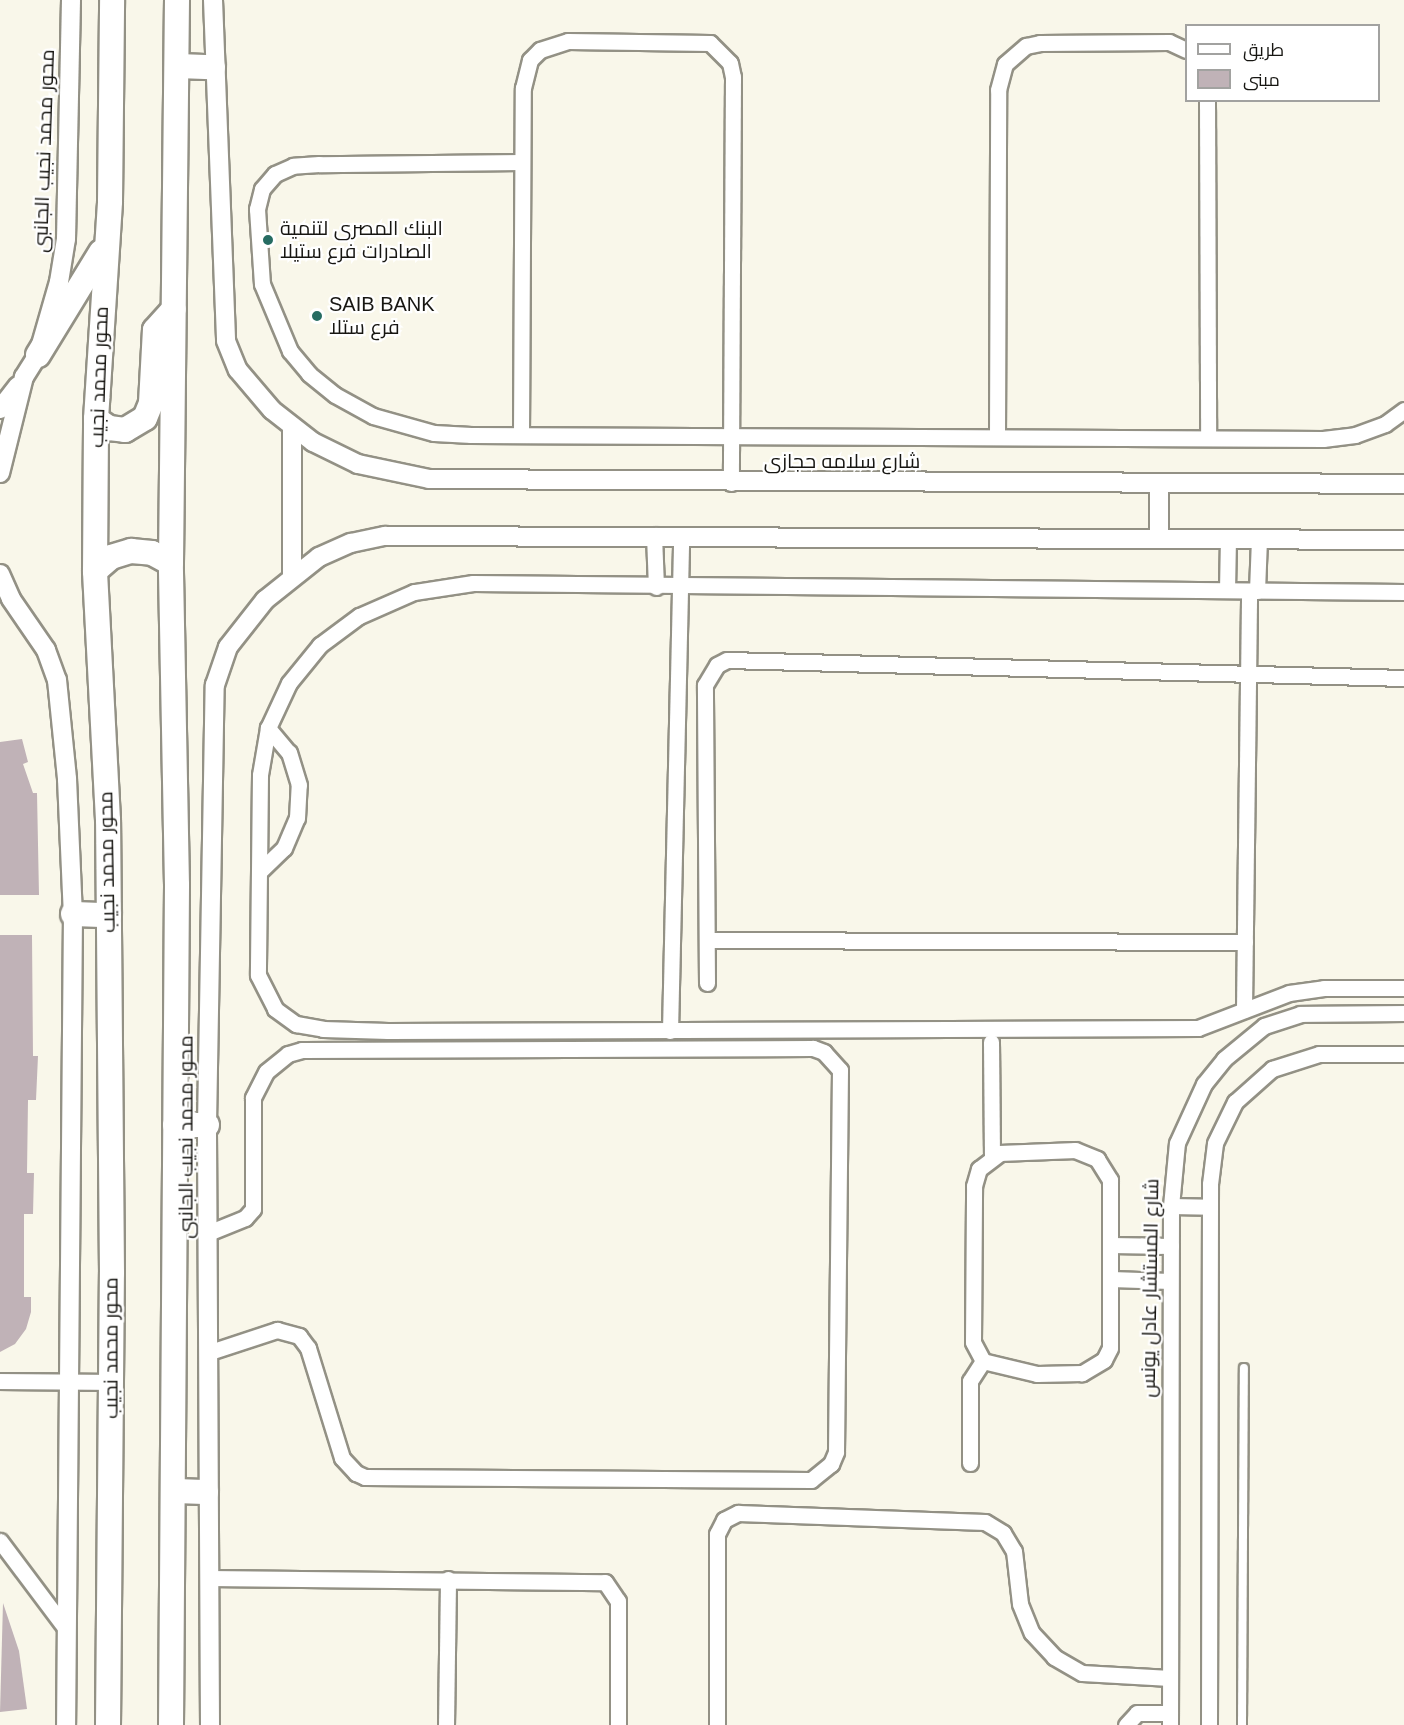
<!DOCTYPE html>
<html>
<head>
<meta charset="utf-8">
<style>
  body { margin:0 }
  #map { position:relative; width:1404px; height:1725px; overflow:hidden; background:#f9f7ea; font-family:Helvetica,Cairo,sans-serif }
  div>[style] { position:absolute }
  .building>* { inset:0; background:#c0b2b7 }
  .roads { filter:drop-shadow(2px 0 #939185) drop-shadow(-2px 0 #939185) drop-shadow(0 2px #939185) drop-shadow(0 -2px #939185) }
  .service>* { height:8px; margin:-4px; padding:0 4px; transform-origin:4px; border-radius:4px; background:#fff }
  .minor>* { height:15px; margin:-7.5px; padding:0 7.5px; transform-origin:7.5px; border-radius:7.5px; background:#fff }
  .tertiary>* { height:18px; margin:-9px; padding:0 9px; transform-origin:9px; border-radius:9px; background:#fff }
  .primary>* { height:24px; margin:-12px; padding:0 12px; transform-origin:12px; border-radius:12px; background:#fff }
  .dots>* { width:16px; height:16px; translate:-50% -50%; box-sizing:border-box; border:3px solid #fff; border-radius:50% }
  span { translate:-50% -50%; white-space:nowrap; text-align:center; line-height:1.15; -webkit-text-stroke:4.5px #fff; paint-order:stroke }
  .street-label { font-size:20px; color:#171612 }
  .poi-label { font-size:20px; color:#171612 }
  .left { translate:0 -50%; text-align:left }
  .legend { position:absolute; left:1185px; top:24px; width:195px; height:78px; box-sizing:border-box; background:#fff; border:2px solid #a2a2a0; margin:0; padding:8px 10px; list-style:none; font-size:18px; color:#171612 }
  .legend li { display:flex; align-items:center; gap:12px; height:30px }
  .legend b { width:30px; border:2px solid #a2a2a0 }
</style>
</head>
<body>
<div id="map">
  <div class="building">
    <i style="clip-path:polygon(22px 739px,28px 762px,23px 764px,33px 793px,37px 793px,39px 895px,0 895px,0 742px)"></i>
    <i style="clip-path:polygon(0 935px,32px 935px,33px 1056px,38px 1056px,36px 1100px,28px 1100px,27px 1173px,34px 1173px,33px 1214px,24px 1214px,24px 1297px,31px 1297px,31px 1312px,26px 1329px,15px 1344px,0 1352px)"></i>
    <i style="clip-path:polygon(3px 1603px,19px 1651px,27px 1709px,0 1712px)"></i>
  </div>
  <div class="roads">
    <div class="service">
      <i style="left:1242px;top:1725px;width:357px;rotate:-89.7deg"></i>
    </div>
    <div class="minor">
      <i style="left:1207px;top:100px;width:338px;rotate:89.8deg"></i>
      <i style="left:522px;top:162px;width:203px;rotate:179.4deg"></i>
      <i style="left:319px;top:164px;width:26px;rotate:176deg"></i>
      <i style="left:293px;top:166px;width:20px;rotate:156deg"></i>
      <i style="left:275px;top:174px;width:20px;rotate:131deg"></i>
      <i style="left:262px;top:189px;width:21px;rotate:104deg"></i>
      <i style="left:257px;top:209px;width:75px;rotate:86.2deg"></i>
      <i style="left:262px;top:284px;width:73px;rotate:67.3deg"></i>
      <i style="left:290px;top:351px;width:30px;rotate:50deg"></i>
      <i style="left:309px;top:374px;width:33px;rotate:39deg"></i>
      <i style="left:335px;top:395px;width:43px;rotate:28.9deg"></i>
      <i style="left:373px;top:416px;width:63px;rotate:15.6deg"></i>
      <i style="left:434px;top:433px;width:37px;rotate:3deg"></i>
      <i style="left:471px;top:435px;width:852px;rotate:0.27deg"></i>
      <i style="left:1323px;top:439px;width:32px;rotate:-7deg"></i>
      <i style="left:1355px;top:435px;width:32px;rotate:-20deg"></i>
      <i style="left:1385px;top:424px;width:24px;rotate:-36deg"></i>
      <i style="left:521px;top:435px;width:347px;rotate:-89.7deg"></i>
      <i style="left:523px;top:88px;width:29px;rotate:-76deg"></i>
      <i style="left:530px;top:60px;width:14px;rotate:-45deg"></i>
      <i style="left:540px;top:50px;width:29px;rotate:-18deg"></i>
      <i style="left:568px;top:41px;width:142px;rotate:0.8deg"></i>
      <i style="left:710px;top:43px;width:28px;rotate:45deg"></i>
      <i style="left:730px;top:63px;width:14px;rotate:78deg"></i>
      <i style="left:733px;top:77px;width:406px;rotate:90.3deg"></i>
      <i style="left:997px;top:437px;width:347px;rotate:-89.8deg"></i>
      <i style="left:998px;top:90px;width:27px;rotate:-75deg"></i>
      <i style="left:1005px;top:64px;width:28px;rotate:-41deg"></i>
      <i style="left:1026px;top:46px;width:14px;rotate:-12deg"></i>
      <i style="left:1040px;top:43px;width:129px;rotate:-0.4deg"></i>
      <i style="left:1169px;top:42px;width:19px;rotate:25deg"></i>
      <i style="left:654px;top:535px;width:52px;rotate:87.8deg"></i>
      <i style="left:1227px;top:590px;width:52px;rotate:-88.9deg"></i>
      <i style="left:1257px;top:591px;width:53px;rotate:-87.8deg"></i>
      <i style="left:1404px;top:592px;width:931px;rotate:-179.45deg"></i>
      <i style="left:473px;top:583px;width:60px;rotate:171.3deg"></i>
      <i style="left:414px;top:592px;width:60px;rotate:156.4deg"></i>
      <i style="left:359px;top:616px;width:49px;rotate:143.4deg"></i>
      <i style="left:320px;top:645px;width:49px;rotate:129.2deg"></i>
      <i style="left:289px;top:683px;width:50px;rotate:115deg"></i>
      <i style="left:268px;top:728px;width:48px;rotate:99.7deg"></i>
      <i style="left:260px;top:775px;width:200px;rotate:90.6deg"></i>
      <i style="left:258px;top:975px;width:38px;rotate:63deg"></i>
      <i style="left:275px;top:1009px;width:26px;rotate:36deg"></i>
      <i style="left:296px;top:1024px;width:27px;rotate:10deg"></i>
      <i style="left:323px;top:1029px;width:65px;rotate:1.8deg"></i>
      <i style="left:388px;top:1031px;width:810px;rotate:-0.21deg"></i>
      <i style="left:1198px;top:1028px;width:97px;rotate:-21deg"></i>
      <i style="left:1289px;top:993px;width:35px;rotate:-8deg"></i>
      <i style="left:1324px;top:988px;width:80px"></i>
      <i style="left:260px;top:871px;width:33px;rotate:-44deg"></i>
      <i style="left:284px;top:848px;width:33px;rotate:-67deg"></i>
      <i style="left:297px;top:818px;width:33px;rotate:-87deg"></i>
      <i style="left:299px;top:785px;width:34px;rotate:-107deg"></i>
      <i style="left:289px;top:753px;width:33px;rotate:-130deg"></i>
      <i style="left:707px;top:940px;width:538px;rotate:0.21deg"></i>
      <i style="left:707px;top:983px;width:298px;rotate:-90.4deg"></i>
      <i style="left:705px;top:685px;width:23px;rotate:-59deg"></i>
      <i style="left:717px;top:665px;width:11px;rotate:-27deg"></i>
      <i style="left:727px;top:660px;width:677px;rotate:1.52deg"></i>
      <i style="left:1244px;top:1010px;width:419px;rotate:-89.3deg"></i>
      <i style="left:670px;top:1031px;width:496px;rotate:-88.7deg"></i>
      <i style="left:991px;top:1042px;width:114px;rotate:89.5deg"></i>
      <i style="left:1075px;top:1150px;width:24px;rotate:22deg"></i>
      <i style="left:1097px;top:1159px;width:25px;rotate:58deg"></i>
      <i style="left:1110px;top:1180px;width:168px;rotate:90deg"></i>
      <i style="left:1110px;top:1348px;width:13px;rotate:117deg"></i>
      <i style="left:1104px;top:1360px;width:26px;rotate:149deg"></i>
      <i style="left:1082px;top:1373px;width:45px;rotate:178.7deg"></i>
      <i style="left:1037px;top:1374px;width:56px;rotate:-166.5deg"></i>
      <i style="left:983px;top:1361px;width:21px;rotate:-118deg"></i>
      <i style="left:973px;top:1342px;width:156px;rotate:-89.6deg"></i>
      <i style="left:974px;top:1186px;width:18px;rotate:-74deg"></i>
      <i style="left:979px;top:1169px;width:26px;rotate:-37deg"></i>
      <i style="left:1000px;top:1153px;width:75px;rotate:-2.3deg"></i>
      <i style="left:1171px;top:1206px;width:39px;rotate:1deg"></i>
      <i style="left:1111px;top:1245px;width:60px;rotate:1deg"></i>
      <i style="left:1111px;top:1279px;width:59px;rotate:1.9deg"></i>
      <i style="left:207px;top:1353px;width:74px;rotate:-18.2deg"></i>
      <i style="left:277px;top:1330px;width:23px;rotate:15deg"></i>
      <i style="left:299px;top:1336px;width:15px;rotate:53deg"></i>
      <i style="left:308px;top:1348px;width:115px;rotate:72.8deg"></i>
      <i style="left:342px;top:1458px;width:21px;rotate:47deg"></i>
      <i style="left:356px;top:1473px;width:10px;rotate:24deg"></i>
      <i style="left:365px;top:1477px;width:446px;rotate:0.4deg"></i>
      <i style="left:811px;top:1480px;width:26px;rotate:-39deg"></i>
      <i style="left:831px;top:1464px;width:13px;rotate:-67deg"></i>
      <i style="left:836px;top:1452px;width:382px;rotate:-89.4deg"></i>
      <i style="left:840px;top:1070px;width:24px;rotate:-132deg"></i>
      <i style="left:824px;top:1052px;width:12px;rotate:-160deg"></i>
      <i style="left:813px;top:1048px;width:511px;rotate:179.78deg"></i>
      <i style="left:302px;top:1050px;width:15px;rotate:164deg"></i>
      <i style="left:288px;top:1054px;width:28px;rotate:141deg"></i>
      <i style="left:266px;top:1072px;width:29px;rotate:117deg"></i>
      <i style="left:253px;top:1098px;width:111px;rotate:90deg"></i>
      <i style="left:253px;top:1209px;width:12px;rotate:132deg"></i>
      <i style="left:245px;top:1218px;width:40px;rotate:158deg"></i>
      <i style="left:0;top:1381px;width:111px;rotate:0.5deg"></i>
      <i style="left:970px;top:1463px;width:82px;rotate:-90deg"></i>
      <i style="left:970px;top:1381px;width:24px;rotate:-57deg"></i>
      <i style="left:0;top:1541px;width:110px;rotate:53.1deg"></i>
      <i style="left:208px;top:1578px;width:397px;rotate:0.6deg"></i>
      <i style="left:605px;top:1582px;width:23px;rotate:56deg"></i>
      <i style="left:618px;top:1601px;width:124px;rotate:90deg"></i>
      <i style="left:446px;top:1725px;width:146px;rotate:-89.2deg"></i>
      <i style="left:717px;top:1725px;width:191px;rotate:-90deg"></i>
      <i style="left:717px;top:1534px;width:16px;rotate:-63deg"></i>
      <i style="left:724px;top:1520px;width:16px;rotate:-27deg"></i>
      <i style="left:738px;top:1513px;width:247px;rotate:2.1deg"></i>
      <i style="left:985px;top:1522px;width:21px;rotate:31deg"></i>
      <i style="left:1003px;top:1533px;width:21px;rotate:59deg"></i>
      <i style="left:1014px;top:1551px;width:53px;rotate:83.5deg"></i>
      <i style="left:1020px;top:1604px;width:31px;rotate:68deg"></i>
      <i style="left:1032px;top:1633px;width:33px;rotate:47deg"></i>
      <i style="left:1054px;top:1657px;width:32px;rotate:30deg"></i>
      <i style="left:1082px;top:1673px;width:88px;rotate:3.3deg"></i>
      <i style="left:1126px;top:1725px;width:16px;rotate:-47deg"></i>
      <i style="left:1137px;top:1713px;width:33px"></i>
      <i style="left:1170px;top:1725px;width:519px;rotate:-89.89deg"></i>
      <i style="left:1171px;top:1206px;width:63px;rotate:-84.6deg"></i>
      <i style="left:1177px;top:1143px;width:65px;rotate:-65.4deg"></i>
      <i style="left:1204px;top:1084px;width:32px;rotate:-51deg"></i>
      <i style="left:1224px;top:1059px;width:52px;rotate:-39.5deg"></i>
      <i style="left:1264px;top:1026px;width:38px;rotate:-18deg"></i>
      <i style="left:1300px;top:1014px;width:104px;rotate:-0.6deg"></i>
      <i style="left:1209px;top:1725px;width:541px;rotate:-89.89deg"></i>
      <i style="left:1210px;top:1184px;width:41px;rotate:-83deg"></i>
      <i style="left:1215px;top:1143px;width:46px;rotate:-64deg"></i>
      <i style="left:1235px;top:1102px;width:50px;rotate:-41.7deg"></i>
      <i style="left:1272px;top:1069px;width:49px;rotate:-17.7deg"></i>
      <i style="left:1319px;top:1054px;width:85px"></i>
    </div>
    <div class="tertiary">
      <i style="left:213px;top:0;width:341px;rotate:87.8deg"></i>
      <i style="left:226px;top:341px;width:31px;rotate:68deg"></i>
      <i style="left:238px;top:370px;width:52px;rotate:49.6deg"></i>
      <i style="left:272px;top:410px;width:52px;rotate:38deg"></i>
      <i style="left:313px;top:442px;width:50px;rotate:26.1deg"></i>
      <i style="left:358px;top:464px;width:73px;rotate:11.9deg"></i>
      <i style="left:429px;top:479px;width:975px;rotate:0.29deg"></i>
      <i style="left:0;top:409px;width:29px;rotate:-52deg"></i>
      <i style="left:292px;top:427px;width:149px;rotate:90deg"></i>
      <i style="left:0;top:473px;width:99px;rotate:-76deg"></i>
      <i style="left:24px;top:377px;width:26px;rotate:-58deg"></i>
      <i style="left:38px;top:355px;width:76px;rotate:-74deg"></i>
      <i style="left:59px;top:282px;width:44px;rotate:-80.8deg"></i>
      <i style="left:66px;top:239px;width:239px;rotate:-88.8deg"></i>
      <i style="left:1159px;top:538px;width:53px;rotate:-90deg"></i>
      <i style="left:0;top:574px;width:27px;rotate:66deg"></i>
      <i style="left:11px;top:599px;width:62px;rotate:55.5deg"></i>
      <i style="left:46px;top:650px;width:32px;rotate:70deg"></i>
      <i style="left:57px;top:680px;width:100px;rotate:84.2deg"></i>
      <i style="left:67px;top:779px;width:135px;rotate:87.5deg"></i>
      <i style="left:73px;top:914px;width:811px;rotate:90.49deg"></i>
      <i style="left:210px;top:1725px;width:600px;rotate:-90.29deg"></i>
      <i style="left:207px;top:1125px;width:440px;rotate:-89deg"></i>
      <i style="left:215px;top:685px;width:40px;rotate:-71.1deg"></i>
      <i style="left:228px;top:647px;width:60px;rotate:-51.8deg"></i>
      <i style="left:265px;top:600px;width:69px;rotate:-38.5deg"></i>
      <i style="left:319px;top:557px;width:35px;rotate:-24deg"></i>
      <i style="left:351px;top:543px;width:35px;rotate:-12deg"></i>
      <i style="left:385px;top:536px;width:1019px;rotate:0.22deg"></i>
    </div>
    <div class="primary">
      <i style="left:177px;top:66px;width:36px;rotate:2deg"></i>
      <i style="left:38px;top:355px;width:121px;rotate:-58.5deg"></i>
      <i style="left:96px;top:419px;width:16px;rotate:35deg"></i>
      <i style="left:109px;top:428px;width:16px;rotate:7deg"></i>
      <i style="left:125px;top:430px;width:23px;rotate:-31deg"></i>
      <i style="left:145px;top:418px;width:16px;rotate:-68deg"></i>
      <i style="left:151px;top:403px;width:73px;rotate:-86.9deg"></i>
      <i style="left:155px;top:330px;width:28px;rotate:-48deg"></i>
      <i style="left:95px;top:571px;width:21px;rotate:-41deg"></i>
      <i style="left:111px;top:557px;width:21px;rotate:-17deg"></i>
      <i style="left:131px;top:551px;width:21px;rotate:5deg"></i>
      <i style="left:152px;top:553px;width:21px;rotate:28deg"></i>
      <i style="left:73px;top:914px;width:36px;rotate:2deg"></i>
      <i style="left:175px;top:1125px;width:32px"></i>
      <i style="left:174px;top:1491px;width:32px;rotate:2deg"></i>
      <i style="left:108px;top:1725px;width:452px;rotate:-89.5deg"></i>
      <i style="left:112px;top:1273px;width:453px;rotate:-90.5deg"></i>
      <i style="left:108px;top:820px;width:249px;rotate:-93deg"></i>
      <i style="left:95px;top:571px;width:152px;rotate:-89.6deg"></i>
      <i style="left:96px;top:419px;width:218px;rotate:-86.3deg"></i>
      <i style="left:110px;top:201px;width:201px;rotate:-89.4deg"></i>
      <i style="left:171px;top:1725px;width:840px;rotate:-89.59deg"></i>
      <i style="left:177px;top:885px;width:322px;rotate:-91.1deg"></i>
      <i style="left:171px;top:563px;width:563px;rotate:-89.39deg"></i>
    </div>
  </div>
  <div class="dots">
    <i style="left:268px;top:240px;background:#266c62"></i>
    <i style="left:317px;top:316px;background:#266c62"></i>
  </div>
  <div class="street-label">
    <span style="left:44px;top:151px;rotate:-88deg">محور محمد نجيب الجانبى</span>
    <span style="left:99px;top:377px;rotate:-88deg">محور محمد نجيب</span>
    <span style="left:842px;top:461px">شارع سلامه حجازى</span>
    <span style="left:107px;top:862px;rotate:-91deg">محور محمد نجيب</span>
    <span style="left:186px;top:1137px;rotate:-90deg">محور محمد نجيب الجانبى</span>
    <span style="left:1150px;top:1288px;rotate:-89deg">شارع المستشار عادل يونس</span>
    <span style="left:111px;top:1348px;rotate:-90deg">محور محمد نجيب</span>
  </div>
  <div class="poi-label">
    <span class="left" style="left:280px;top:240px">البنك المصرى لتنمية<br>الصادرات فرع ستيلا</span>
    <span class="left" style="left:329px;top:316px">SAIB BANK<br>فرع ستلا</span>
  </div>
  <ul class="legend">
  <li><b style="height:8px;background:#fff"></b>طريق</li>
  <li><b style="height:16px;background:#c0b2b7"></b>مبنى</li>
  </ul>
</div>
</body>
</html>
